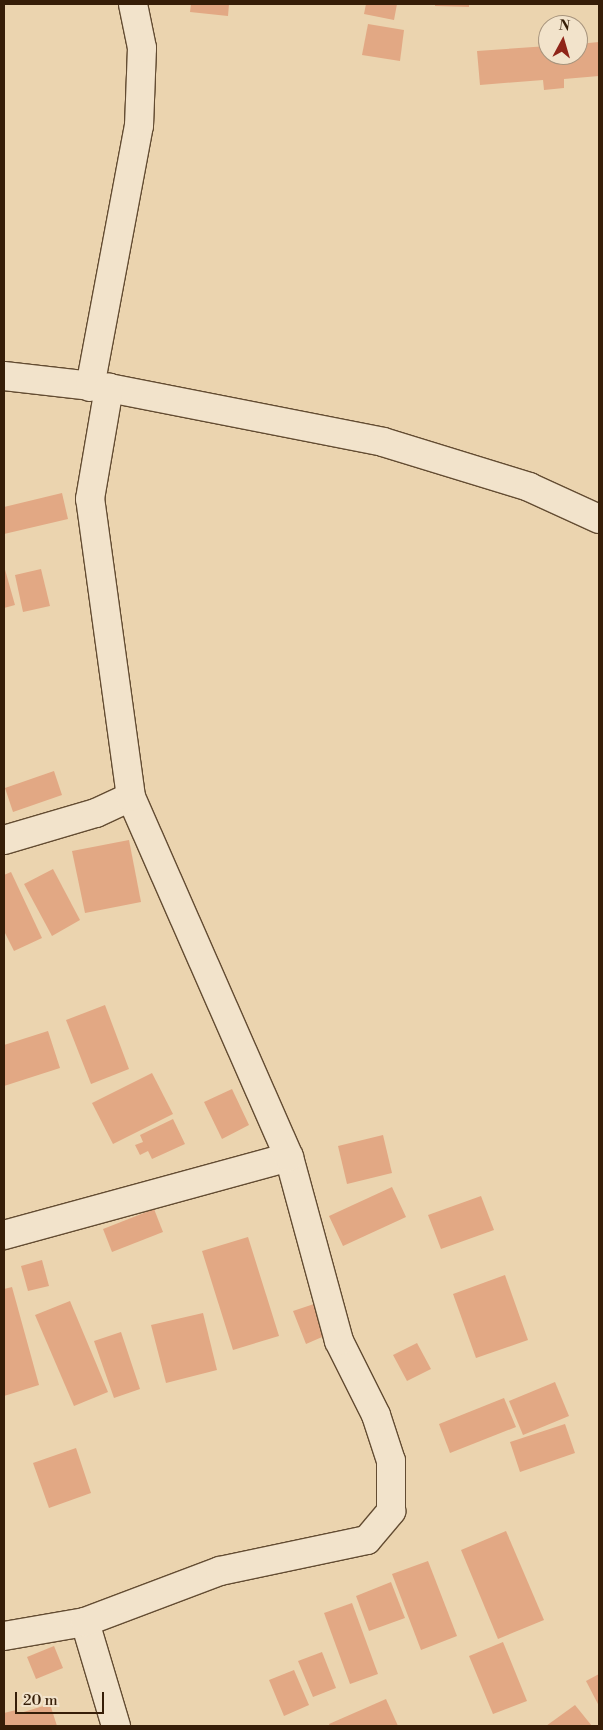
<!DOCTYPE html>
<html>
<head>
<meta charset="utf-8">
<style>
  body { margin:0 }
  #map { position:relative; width:603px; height:1730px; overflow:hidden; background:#ebd4af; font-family:"Libre Bodoni",serif }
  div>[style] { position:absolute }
  .building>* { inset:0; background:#e2a884 }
  .roads { filter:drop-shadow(1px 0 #634c32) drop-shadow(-1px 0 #634c32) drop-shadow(0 1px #634c32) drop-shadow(0 -1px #634c32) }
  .minor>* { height:28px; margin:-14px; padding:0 14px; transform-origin:14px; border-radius:14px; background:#f2e3cb }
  span { translate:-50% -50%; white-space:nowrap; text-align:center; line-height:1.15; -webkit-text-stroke:4px #f2e3cb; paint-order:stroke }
  .frame { position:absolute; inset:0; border:5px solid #361e08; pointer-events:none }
  .north { position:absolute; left:538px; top:15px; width:50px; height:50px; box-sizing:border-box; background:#f2e3cb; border:1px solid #a7947d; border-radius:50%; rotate:6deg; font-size:14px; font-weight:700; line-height:20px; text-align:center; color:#361e08 }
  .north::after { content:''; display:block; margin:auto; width:18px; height:22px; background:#8f2418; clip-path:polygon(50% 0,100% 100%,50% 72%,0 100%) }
  .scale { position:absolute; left:15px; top:1692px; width:89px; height:22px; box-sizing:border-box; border:2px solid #361e08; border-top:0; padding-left:6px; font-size:15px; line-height:18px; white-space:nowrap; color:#361e08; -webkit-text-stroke:4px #f2e3cb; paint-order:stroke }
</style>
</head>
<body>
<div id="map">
  <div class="building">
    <i style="clip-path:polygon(191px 4px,229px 4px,228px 16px,190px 12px)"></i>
    <i style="clip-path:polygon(366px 4px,397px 4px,394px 20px,364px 14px)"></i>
    <i style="clip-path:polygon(435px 4px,469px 4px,469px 7px,435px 6px)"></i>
    <i style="clip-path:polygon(368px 24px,404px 30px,400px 61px,362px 55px)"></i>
    <i style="clip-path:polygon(599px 42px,599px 76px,564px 79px,564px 88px,544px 90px,543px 80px,480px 85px,477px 51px,548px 46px,548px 55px,578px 55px,578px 44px)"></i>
    <i style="clip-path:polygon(62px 493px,68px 519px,4px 534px,4px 507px)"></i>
    <i style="clip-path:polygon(4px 566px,15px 605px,4px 608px)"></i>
    <i style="clip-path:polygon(41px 569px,50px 606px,23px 612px,15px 575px)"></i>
    <i style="clip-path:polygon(54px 771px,62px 795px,13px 812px,5px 788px)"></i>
    <i style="clip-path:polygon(129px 840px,141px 902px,85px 913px,72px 851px)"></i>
    <i style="clip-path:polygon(53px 869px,80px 920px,52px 936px,24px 884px)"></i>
    <i style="clip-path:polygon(11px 872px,42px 938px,14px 951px,4px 931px,4px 875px)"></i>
    <i style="clip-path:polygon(105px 1005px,129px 1069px,91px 1084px,66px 1020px)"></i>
    <i style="clip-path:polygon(48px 1031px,60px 1068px,4px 1086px,4px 1045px)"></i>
    <i style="clip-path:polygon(152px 1073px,173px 1114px,113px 1144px,92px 1103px)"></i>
    <i style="clip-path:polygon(232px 1089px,249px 1125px,222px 1139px,204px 1102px)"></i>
    <i style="clip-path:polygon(173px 1119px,185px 1144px,152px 1159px,148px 1151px,140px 1155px,135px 1145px,143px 1142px,140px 1135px)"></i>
    <i style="clip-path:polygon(383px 1135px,392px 1173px,347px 1184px,338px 1146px)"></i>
    <i style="clip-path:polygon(392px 1187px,406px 1217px,343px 1246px,329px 1216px)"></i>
    <i style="clip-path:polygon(481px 1196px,494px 1230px,441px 1249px,428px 1215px)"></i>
    <i style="clip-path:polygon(154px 1209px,163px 1232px,112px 1252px,103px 1229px)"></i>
    <i style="clip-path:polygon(248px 1237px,279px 1336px,233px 1350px,202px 1251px)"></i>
    <i style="clip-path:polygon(42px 1260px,49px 1286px,28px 1291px,21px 1266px)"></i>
    <i style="clip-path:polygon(505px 1275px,528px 1340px,476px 1358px,453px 1294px)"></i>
    <i style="clip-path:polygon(12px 1287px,39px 1385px,4px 1396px,4px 1289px)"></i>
    <i style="clip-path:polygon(70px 1301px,108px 1392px,74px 1406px,35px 1315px)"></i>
    <i style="clip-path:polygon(317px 1303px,329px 1334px,306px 1344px,293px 1311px)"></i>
    <i style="clip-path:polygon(203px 1313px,217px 1370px,166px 1383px,151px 1325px)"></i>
    <i style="clip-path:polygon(121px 1332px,140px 1389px,114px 1398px,94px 1341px)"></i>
    <i style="clip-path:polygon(417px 1343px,431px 1369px,407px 1381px,393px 1355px)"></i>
    <i style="clip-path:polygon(555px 1382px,569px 1416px,523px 1435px,509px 1401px)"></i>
    <i style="clip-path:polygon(504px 1398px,516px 1427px,450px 1453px,439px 1424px)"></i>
    <i style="clip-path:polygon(565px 1424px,575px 1453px,520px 1472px,510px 1442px)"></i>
    <i style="clip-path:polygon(76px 1448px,91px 1493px,49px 1508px,33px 1463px)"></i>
    <i style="clip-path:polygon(506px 1531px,544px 1620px,498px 1639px,461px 1550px)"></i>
    <i style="clip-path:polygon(428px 1561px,457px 1636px,421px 1650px,392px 1574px)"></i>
    <i style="clip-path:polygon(391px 1582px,405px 1618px,369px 1631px,356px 1596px)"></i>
    <i style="clip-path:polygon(352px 1603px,378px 1674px,350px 1684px,324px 1613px)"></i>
    <i style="clip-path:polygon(503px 1642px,527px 1701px,493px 1714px,469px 1656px)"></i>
    <i style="clip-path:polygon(54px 1646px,63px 1668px,36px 1679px,27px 1657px)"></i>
    <i style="clip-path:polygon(322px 1652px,336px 1688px,313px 1697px,298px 1661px)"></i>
    <i style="clip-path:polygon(294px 1670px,309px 1705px,284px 1716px,269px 1680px)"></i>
    <i style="clip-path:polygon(599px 1674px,599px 1706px,586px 1681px)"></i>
    <i style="clip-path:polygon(386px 1699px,398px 1726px,330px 1726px,329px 1724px)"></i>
    <i style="clip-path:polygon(50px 1704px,57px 1726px,4px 1726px,4px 1713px,16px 1710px,17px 1714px)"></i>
    <i style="clip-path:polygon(575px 1705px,592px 1726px,546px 1726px)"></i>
  </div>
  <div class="roads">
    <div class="minor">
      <i style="left:4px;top:376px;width:106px;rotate:6.5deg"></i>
      <i style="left:109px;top:388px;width:279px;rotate:11.1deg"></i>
      <i style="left:383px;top:442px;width:153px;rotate:17.1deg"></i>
      <i style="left:529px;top:487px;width:77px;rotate:24.6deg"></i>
      <i style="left:90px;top:387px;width:266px;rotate:-79.4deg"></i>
      <i style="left:139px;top:126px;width:78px;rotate:-87.8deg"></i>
      <i style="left:142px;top:48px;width:45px;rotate:-101.6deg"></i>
      <i style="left:4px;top:840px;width:96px;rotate:-16.4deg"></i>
      <i style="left:96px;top:813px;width:38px;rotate:-25deg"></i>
      <i style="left:4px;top:1235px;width:295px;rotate:-15.3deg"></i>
      <i style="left:85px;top:1622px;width:109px;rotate:73.4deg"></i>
      <i style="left:4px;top:1636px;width:82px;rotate:-9.8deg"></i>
      <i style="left:85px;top:1622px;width:144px;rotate:-20.7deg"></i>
      <i style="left:220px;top:1571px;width:150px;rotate:-11.9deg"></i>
      <i style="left:367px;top:1540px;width:38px;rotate:-50deg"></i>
      <i style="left:391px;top:1511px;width:50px;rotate:-90deg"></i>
      <i style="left:391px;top:1461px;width:48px;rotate:-108.1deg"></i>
      <i style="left:376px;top:1415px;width:83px;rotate:-116.6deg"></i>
      <i style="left:339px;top:1341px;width:191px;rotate:-105.2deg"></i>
      <i style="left:289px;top:1157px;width:393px;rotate:-113.7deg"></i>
      <i style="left:131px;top:797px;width:301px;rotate:-97.8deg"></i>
      <i style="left:90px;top:499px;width:113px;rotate:-80.3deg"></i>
    </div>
  </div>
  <div class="frame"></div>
  <div class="north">N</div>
  <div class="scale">20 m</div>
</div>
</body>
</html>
